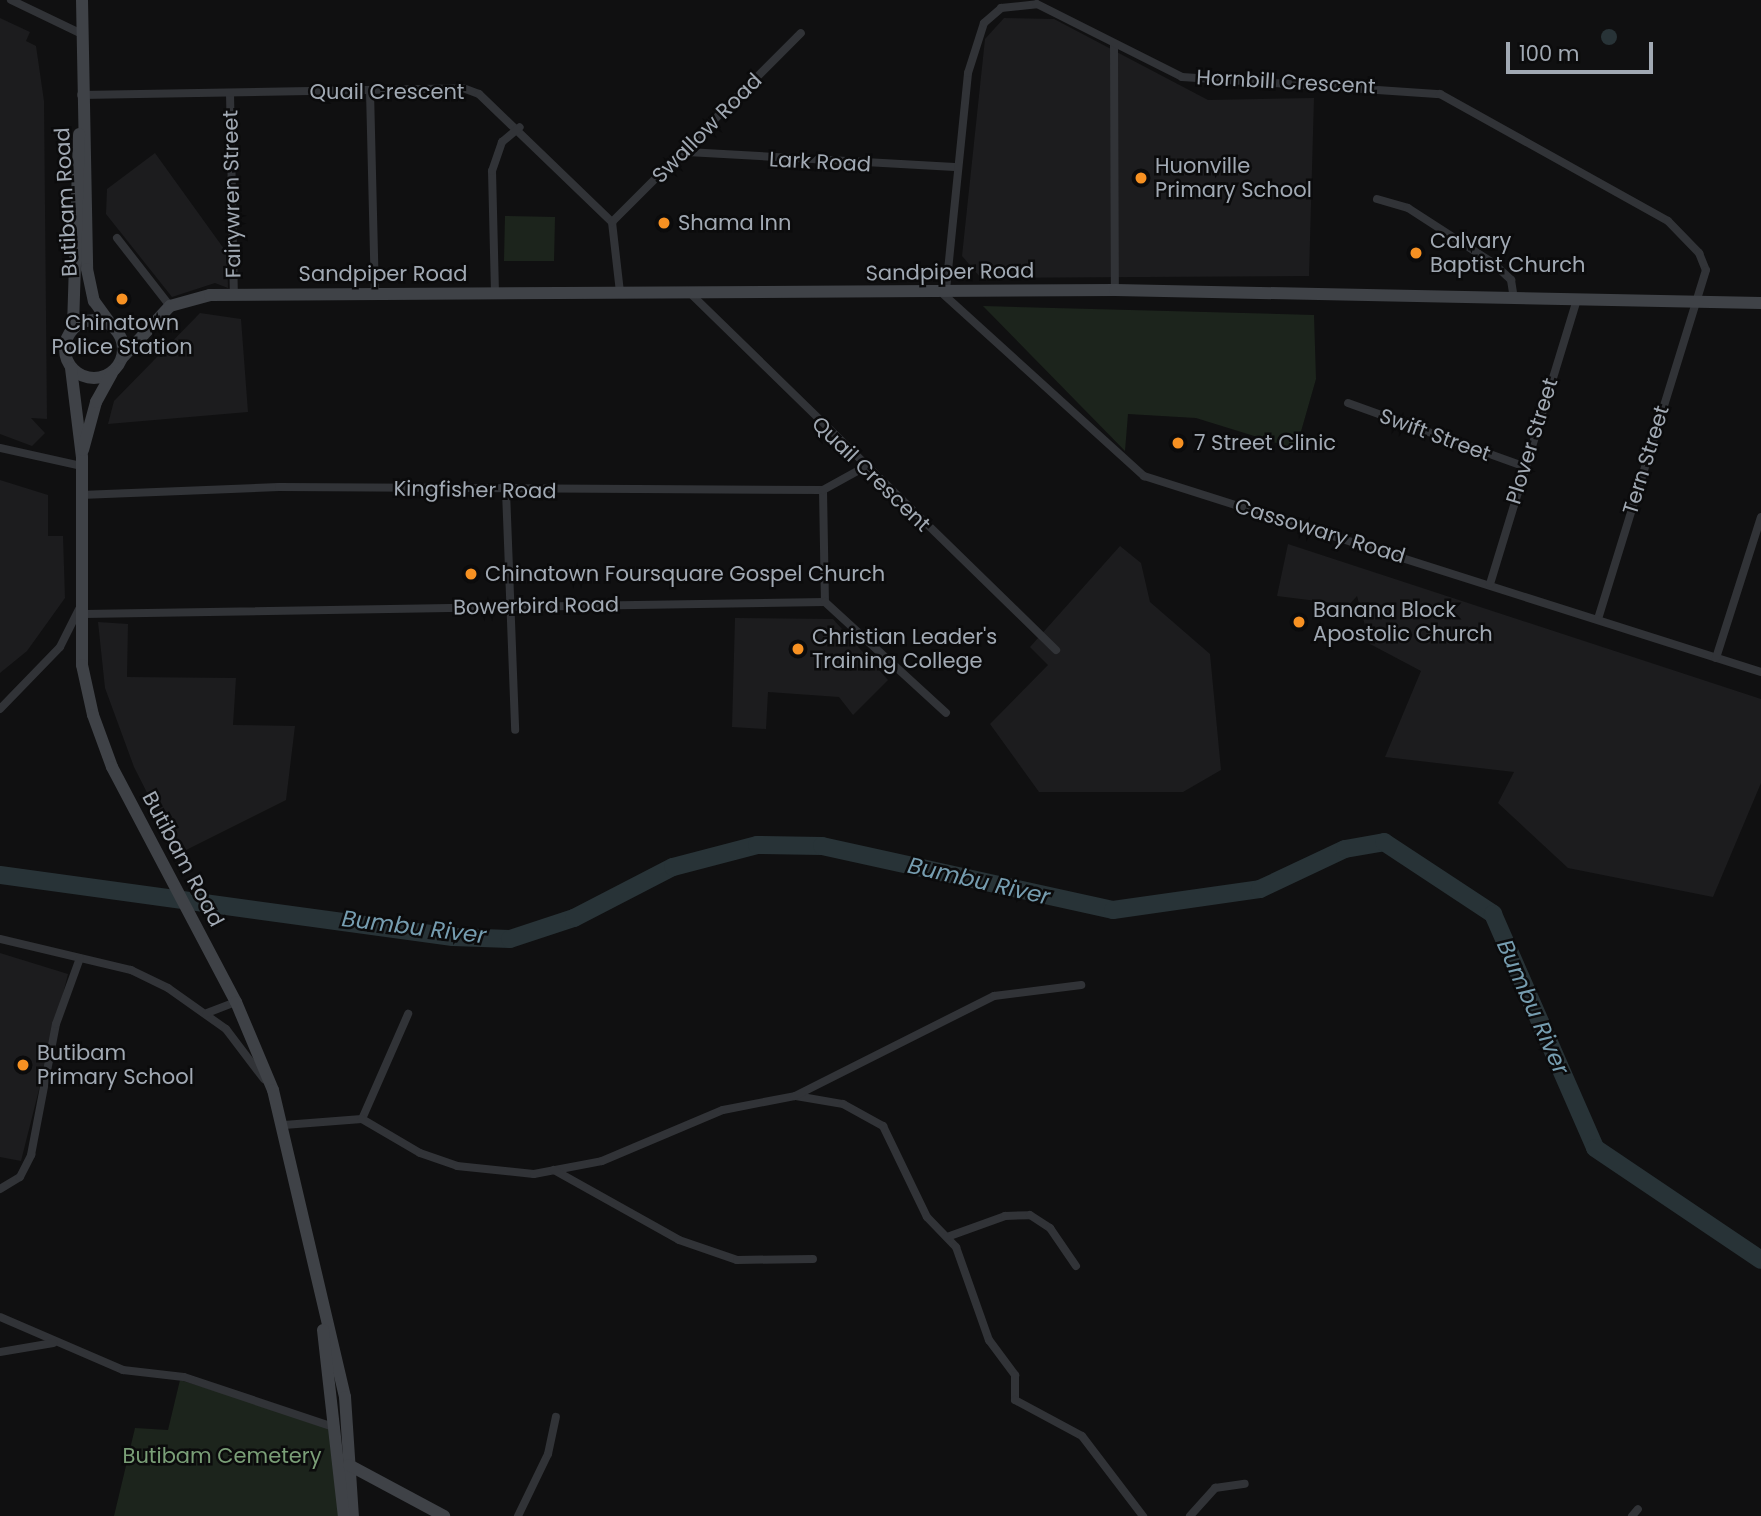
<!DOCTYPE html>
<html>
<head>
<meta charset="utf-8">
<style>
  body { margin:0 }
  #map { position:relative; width:1761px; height:1516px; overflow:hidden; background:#101011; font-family:Poppins,sans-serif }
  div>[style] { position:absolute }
  .built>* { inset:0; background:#1c1c1e }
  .green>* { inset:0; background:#1c241c }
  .water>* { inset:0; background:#283337 }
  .round { border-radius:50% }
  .river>* { height:18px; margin:-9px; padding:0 9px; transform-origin:9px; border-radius:9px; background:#283337 }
  .street>* { height:8px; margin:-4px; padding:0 4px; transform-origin:4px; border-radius:4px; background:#313337 }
  .secondary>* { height:12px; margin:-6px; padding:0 6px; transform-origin:6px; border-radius:6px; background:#3f4247 }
  .secondary>.ring { margin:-6px; padding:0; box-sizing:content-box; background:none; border:12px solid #3f4247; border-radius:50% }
  .dots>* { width:19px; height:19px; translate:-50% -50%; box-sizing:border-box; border:4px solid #0b0b0c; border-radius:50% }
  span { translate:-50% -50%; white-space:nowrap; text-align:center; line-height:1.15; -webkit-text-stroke:5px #0b0b0c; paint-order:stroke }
  .street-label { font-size:21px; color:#a1a9b3 }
  .poi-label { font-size:21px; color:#a1a9b3 }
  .left { translate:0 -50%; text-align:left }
  .park-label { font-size:21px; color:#7a9f77 }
  .water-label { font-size:23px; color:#769db0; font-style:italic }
  .scale { position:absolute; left:1506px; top:42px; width:147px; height:32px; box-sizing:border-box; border:4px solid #a1a9b3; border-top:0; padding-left:9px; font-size:21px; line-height:24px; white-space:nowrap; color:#a1a9b3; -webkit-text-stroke:5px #0b0b0c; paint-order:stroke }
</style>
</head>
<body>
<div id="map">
  <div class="built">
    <i style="clip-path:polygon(0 18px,30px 32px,26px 41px,36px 46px,44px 101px,47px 419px,31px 418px,45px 433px,32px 446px,0 434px)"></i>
    <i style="clip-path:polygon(1004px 18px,1054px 19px,1208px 100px,1314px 98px,1309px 276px,981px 278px,962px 256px,985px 39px)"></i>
    <i style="clip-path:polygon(155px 153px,227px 253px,228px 288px,215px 283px,172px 297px,106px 214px,107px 189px)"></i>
    <i style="clip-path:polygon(200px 313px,241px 319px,248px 412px,108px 424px,114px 401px)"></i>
    <i style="clip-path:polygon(0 480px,48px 495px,48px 536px,63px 536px,65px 598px,27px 651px,0 673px)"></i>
    <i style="clip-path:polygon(1288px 544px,1761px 699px,1761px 783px,1713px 897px,1568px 868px,1498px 803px,1514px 772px,1385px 757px,1421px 671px,1370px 644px,1357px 596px,1349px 605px,1277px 596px)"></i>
    <i style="clip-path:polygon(1120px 546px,1141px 563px,1150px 602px,1210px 654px,1221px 770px,1183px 792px,1039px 792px,990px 724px,1048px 665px,1030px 647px)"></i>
    <i style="clip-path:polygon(735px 618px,833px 619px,888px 680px,853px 715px,839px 697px,768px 692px,766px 729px,732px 727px)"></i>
    <i style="clip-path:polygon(98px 622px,128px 624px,127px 677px,236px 678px,233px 725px,295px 726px,286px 800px,178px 854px,134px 767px,105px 688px)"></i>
    <i style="clip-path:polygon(0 953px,68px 974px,21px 1161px,0 1157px)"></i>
  </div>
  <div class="green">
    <i style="clip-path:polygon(505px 216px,555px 217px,554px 261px,504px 261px)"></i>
    <i style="clip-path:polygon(983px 306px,1314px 315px,1316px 379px,1296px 449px,1196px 418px,1128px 414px,1125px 451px)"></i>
    <i style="clip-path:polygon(180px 1380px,336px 1428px,342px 1516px,114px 1516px,135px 1428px,168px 1430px)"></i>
  </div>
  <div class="water">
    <i class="round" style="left:1601px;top:29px;width:16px;height:16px"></i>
  </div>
  <div class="river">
    <i style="left:0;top:875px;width:457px;rotate:7.8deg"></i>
    <i style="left:453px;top:937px;width:57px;rotate:2deg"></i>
    <i style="left:510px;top:939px;width:67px;rotate:-18.2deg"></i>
    <i style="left:574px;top:918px;width:111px;rotate:-27.3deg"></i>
    <i style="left:673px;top:867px;width:87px;rotate:-14.7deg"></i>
    <i style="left:757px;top:845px;width:65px;rotate:0.9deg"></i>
    <i style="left:822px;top:846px;width:298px;rotate:12.4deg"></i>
    <i style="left:1113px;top:910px;width:148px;rotate:-8.1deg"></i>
    <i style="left:1260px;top:889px;width:94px;rotate:-25.2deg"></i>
    <i style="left:1345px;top:849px;width:40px;rotate:-10deg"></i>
    <i style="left:1384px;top:842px;width:131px;rotate:33.4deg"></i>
    <i style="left:1493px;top:914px;width:255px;rotate:66.4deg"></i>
    <i style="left:1595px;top:1148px;width:200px;rotate:34deg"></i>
  </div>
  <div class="street">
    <i style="left:11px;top:0;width:76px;rotate:25.6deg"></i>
    <i style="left:1114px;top:44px;width:246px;rotate:89.8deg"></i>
    <i style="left:370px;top:91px;width:202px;rotate:88.6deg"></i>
    <i style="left:230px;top:93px;width:201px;rotate:88.9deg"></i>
    <i style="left:81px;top:95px;width:382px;rotate:-1deg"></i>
    <i style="left:463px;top:88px;width:17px;rotate:21deg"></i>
    <i style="left:479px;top:94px;width:185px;rotate:43.9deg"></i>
    <i style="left:612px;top:222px;width:70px;rotate:83.5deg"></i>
    <i style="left:687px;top:152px;width:268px;rotate:3.2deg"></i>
    <i style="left:1377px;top:199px;width:32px;rotate:16deg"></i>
    <i style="left:1408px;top:208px;width:101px;rotate:32.9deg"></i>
    <i style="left:1493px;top:263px;width:25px;rotate:43deg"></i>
    <i style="left:1511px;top:280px;width:18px;rotate:81deg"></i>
    <i style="left:612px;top:222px;width:267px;rotate:-45deg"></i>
    <i style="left:117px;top:238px;width:86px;rotate:52.1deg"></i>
    <i style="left:946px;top:290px;width:218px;rotate:-84.2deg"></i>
    <i style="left:968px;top:73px;width:52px;rotate:-72.3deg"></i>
    <i style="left:984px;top:23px;width:23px;rotate:-41deg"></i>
    <i style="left:1001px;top:8px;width:36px;rotate:-6deg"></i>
    <i style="left:1037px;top:4px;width:162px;rotate:26.7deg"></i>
    <i style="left:1182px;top:77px;width:259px;rotate:3.8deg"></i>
    <i style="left:1440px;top:94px;width:261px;rotate:29.1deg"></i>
    <i style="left:1668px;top:221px;width:45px;rotate:45.9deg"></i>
    <i style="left:1699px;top:253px;width:18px;rotate:68deg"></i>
    <i style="left:1706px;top:270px;width:364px;rotate:107.2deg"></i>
    <i style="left:495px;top:293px;width:122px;rotate:-91.4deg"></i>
    <i style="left:492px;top:171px;width:31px;rotate:-71deg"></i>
    <i style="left:502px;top:142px;width:23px;rotate:-40deg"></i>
    <i style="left:942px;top:293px;width:273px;rotate:42.2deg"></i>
    <i style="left:1144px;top:476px;width:647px;rotate:17.62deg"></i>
    <i style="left:691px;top:294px;width:510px;rotate:44.28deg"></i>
    <i style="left:1348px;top:403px;width:186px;rotate:19.8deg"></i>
    <i style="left:0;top:448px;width:84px;rotate:12.4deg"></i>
    <i style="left:823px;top:490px;width:112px;rotate:89deg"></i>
    <i style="left:506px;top:491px;width:239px;rotate:87.8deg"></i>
    <i style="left:81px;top:495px;width:198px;rotate:-2.3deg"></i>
    <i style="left:279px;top:487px;width:544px;rotate:0.32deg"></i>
    <i style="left:823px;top:490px;width:46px;rotate:-28.8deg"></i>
    <i style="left:1490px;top:584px;width:297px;rotate:-73deg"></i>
    <i style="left:84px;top:614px;width:741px;rotate:-0.93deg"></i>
    <i style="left:825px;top:602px;width:164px;rotate:42.5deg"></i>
    <i style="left:1716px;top:658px;width:148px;rotate:-72.3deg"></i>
    <i style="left:0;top:709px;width:86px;rotate:-45.9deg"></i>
    <i style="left:60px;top:647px;width:42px;rotate:-63.4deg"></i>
    <i style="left:0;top:939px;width:135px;rotate:13.3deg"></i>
    <i style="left:131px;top:970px;width:41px;rotate:25.9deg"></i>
    <i style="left:168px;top:988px;width:71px;rotate:35.3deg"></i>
    <i style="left:226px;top:1029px;width:63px;rotate:52.8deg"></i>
    <i style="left:207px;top:1013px;width:31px;rotate:-21deg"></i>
    <i style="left:796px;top:1096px;width:48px;rotate:9.7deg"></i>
    <i style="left:843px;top:1104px;width:46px;rotate:28.8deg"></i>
    <i style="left:883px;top:1126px;width:101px;rotate:64.2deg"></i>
    <i style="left:927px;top:1217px;width:42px;rotate:46deg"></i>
    <i style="left:956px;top:1247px;width:99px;rotate:70.5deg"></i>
    <i style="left:989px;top:1340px;width:44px;rotate:53.4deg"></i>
    <i style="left:1015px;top:1375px;width:25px;rotate:90deg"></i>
    <i style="left:1015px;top:1400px;width:76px;rotate:28.2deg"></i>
    <i style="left:1082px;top:1436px;width:101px;rotate:52.7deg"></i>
    <i style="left:362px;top:1119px;width:115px;rotate:-66.3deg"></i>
    <i style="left:284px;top:1125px;width:78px;rotate:-4.4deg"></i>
    <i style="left:362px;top:1119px;width:67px;rotate:30.4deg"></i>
    <i style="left:420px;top:1153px;width:39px;rotate:19deg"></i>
    <i style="left:457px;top:1166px;width:77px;rotate:5.9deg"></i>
    <i style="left:534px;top:1174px;width:69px;rotate:-10.8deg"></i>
    <i style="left:602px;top:1161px;width:131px;rotate:-22.9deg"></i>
    <i style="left:723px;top:1110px;width:73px;rotate:-11deg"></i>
    <i style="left:795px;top:1096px;width:223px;rotate:-26.7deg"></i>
    <i style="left:994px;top:996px;width:88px;rotate:-7.2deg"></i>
    <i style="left:554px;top:1170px;width:143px;rotate:29.2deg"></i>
    <i style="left:679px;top:1240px;width:61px;rotate:19deg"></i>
    <i style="left:737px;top:1260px;width:76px;rotate:-0.8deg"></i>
    <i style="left:0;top:1189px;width:23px;rotate:-31deg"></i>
    <i style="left:20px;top:1177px;width:25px;rotate:-63deg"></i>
    <i style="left:31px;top:1155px;width:133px;rotate:-79.2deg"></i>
    <i style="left:56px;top:1024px;width:70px;rotate:-70deg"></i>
    <i style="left:947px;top:1237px;width:62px;rotate:-19.9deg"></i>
    <i style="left:1005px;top:1216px;width:25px;rotate:-2deg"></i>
    <i style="left:1030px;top:1215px;width:24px;rotate:33deg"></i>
    <i style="left:1050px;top:1228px;width:46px;rotate:55.6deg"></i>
    <i style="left:0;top:1317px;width:134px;rotate:23.3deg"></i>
    <i style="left:123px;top:1370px;width:61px;rotate:6.5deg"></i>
    <i style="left:184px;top:1377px;width:160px;rotate:18.5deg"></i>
    <i style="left:0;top:1352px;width:54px;rotate:-9.6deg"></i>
    <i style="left:518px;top:1516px;width:69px;rotate:-64.2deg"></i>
    <i style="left:548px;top:1454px;width:38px;rotate:-78deg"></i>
    <i style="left:1190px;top:1516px;width:38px;rotate:-48deg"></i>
    <i style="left:1215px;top:1488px;width:30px;rotate:-8deg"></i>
    <i style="left:1632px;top:1516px;width:9px;rotate:-49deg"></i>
  </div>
  <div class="secondary">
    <i style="left:82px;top:0;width:269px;rotate:88.9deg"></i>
    <i style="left:87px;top:269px;width:33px;rotate:78deg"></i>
    <i style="left:94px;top:301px;width:29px;rotate:54deg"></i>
    <i class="ring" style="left:65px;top:320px;width:46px;height:46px"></i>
    <i style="left:73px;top:327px;width:193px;rotate:-88.2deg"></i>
    <i style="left:122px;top:358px;width:71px;rotate:-47.3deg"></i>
    <i style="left:170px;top:306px;width:41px;rotate:-15.4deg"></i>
    <i style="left:210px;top:295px;width:905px;rotate:-0.32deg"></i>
    <i style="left:1115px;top:290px;width:646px;rotate:1.15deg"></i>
    <i style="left:71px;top:368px;width:90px;rotate:83deg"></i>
    <i style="left:82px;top:457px;width:208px;rotate:90deg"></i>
    <i style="left:82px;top:665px;width:51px;rotate:77.6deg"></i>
    <i style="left:93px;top:715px;width:55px;rotate:69.9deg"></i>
    <i style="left:112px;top:767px;width:266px;rotate:62.2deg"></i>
    <i style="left:236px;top:1002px;width:95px;rotate:67.2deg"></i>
    <i style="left:273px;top:1090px;width:315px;rotate:76.8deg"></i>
    <i style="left:345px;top:1397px;width:119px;rotate:86.2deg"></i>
    <i style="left:83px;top:450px;width:50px;rotate:-74.8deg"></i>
    <i style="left:96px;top:402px;width:33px;rotate:-61deg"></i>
    <i style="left:323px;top:1330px;width:187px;rotate:83.6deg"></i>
    <i style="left:349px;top:1465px;width:108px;rotate:28.2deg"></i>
  </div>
  <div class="dots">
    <i style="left:1141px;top:178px;background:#f79122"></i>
    <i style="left:664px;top:223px;background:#f79122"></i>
    <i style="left:1416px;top:253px;background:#f79122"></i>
    <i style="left:122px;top:299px;background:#f79122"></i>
    <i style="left:1178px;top:443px;background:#f79122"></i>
    <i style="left:471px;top:574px;background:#f79122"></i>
    <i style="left:1299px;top:622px;background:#f79122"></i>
    <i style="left:798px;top:649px;background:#f79122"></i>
    <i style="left:23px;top:1065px;background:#f79122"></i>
  </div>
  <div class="street-label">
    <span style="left:1286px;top:82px;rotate:3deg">Hornbill Crescent</span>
    <span style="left:387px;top:92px">Quail Crescent</span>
    <span style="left:707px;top:128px;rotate:-45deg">Swallow Road</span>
    <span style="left:820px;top:162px;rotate:3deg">Lark Road</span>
    <span style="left:232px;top:194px;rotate:-91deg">Fairywren Street</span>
    <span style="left:66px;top:202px;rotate:-93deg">Butibam Road</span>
    <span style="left:950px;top:272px;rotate:-1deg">Sandpiper Road</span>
    <span style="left:383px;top:274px">Sandpiper Road</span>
    <span style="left:1435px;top:435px;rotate:20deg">Swift Street</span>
    <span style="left:1532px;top:441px;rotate:-73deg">Plover Street</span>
    <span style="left:1646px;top:460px;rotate:-73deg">Tern Street</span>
    <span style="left:871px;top:474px;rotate:44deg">Quail Crescent</span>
    <span style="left:475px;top:490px;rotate:1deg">Kingfisher Road</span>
    <span style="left:1320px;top:531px;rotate:17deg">Cassowary Road</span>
    <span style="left:536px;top:606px;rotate:-1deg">Bowerbird Road</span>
    <span style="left:183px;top:859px;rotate:62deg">Butibam Road</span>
  </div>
  <div class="poi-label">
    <span class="left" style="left:1155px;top:178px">Huonville<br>Primary School</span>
    <span class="left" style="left:678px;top:223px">Shama Inn</span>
    <span class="left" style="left:1430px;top:253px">Calvary<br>Baptist Church</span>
    <span style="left:122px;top:335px">Chinatown<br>Police Station</span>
    <span class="left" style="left:1194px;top:443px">7 Street Clinic</span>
    <span class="left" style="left:485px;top:574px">Chinatown Foursquare Gospel Church</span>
    <span class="left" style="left:1313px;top:622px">Banana Block<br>Apostolic Church</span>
    <span class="left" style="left:812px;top:649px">Christian Leader's<br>Training College</span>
    <span class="left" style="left:37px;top:1065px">Butibam<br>Primary School</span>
  </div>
  <div class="park-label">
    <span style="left:222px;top:1456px">Butibam Cemetery</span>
  </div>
  <div class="water-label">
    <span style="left:979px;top:881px;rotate:13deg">Bumbu River</span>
    <span style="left:414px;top:927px;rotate:7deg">Bumbu River</span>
    <span style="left:1533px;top:1007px;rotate:66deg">Bumbu River</span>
  </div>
  <div class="scale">100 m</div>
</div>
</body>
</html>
